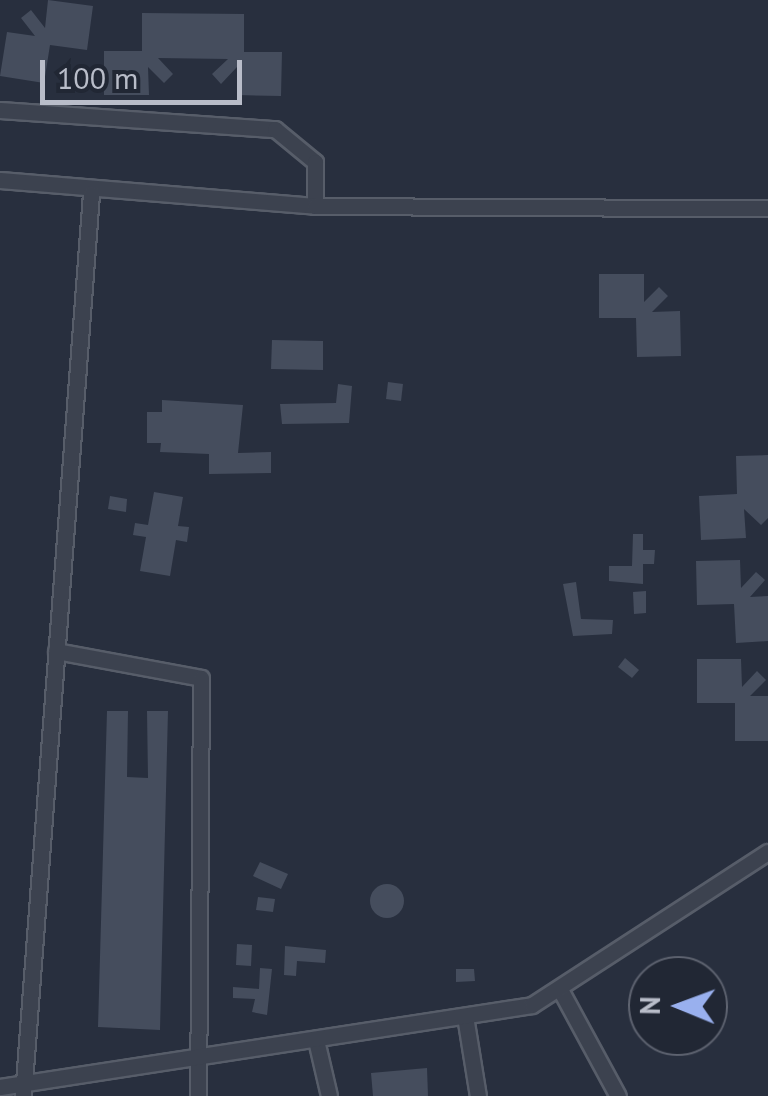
<!DOCTYPE html>
<html>
<head>
<meta charset="utf-8">
<style>
  body { margin:0 }
  #map { position:relative; width:768px; height:1096px; overflow:hidden; background:#282f3e; font-family:"PT Sans",sans-serif }
  div>[style] { position:absolute }
  .building>* { inset:0; background:#454d5d }
  .round { border-radius:50% }
  .roads { filter:drop-shadow(2px 0 #575d69) drop-shadow(-2px 0 #575d69) drop-shadow(0 2px #575d69) drop-shadow(0 -2px #575d69) }
  .minor>* { height:15px; margin:-7.5px; padding:0 7.5px; transform-origin:7.5px; border-radius:7.5px; background:#3c424f }
  span { translate:-50% -50%; white-space:nowrap; text-align:center; line-height:1.15; -webkit-text-stroke:9px #212734; paint-order:stroke }
  .north { position:absolute; left:628px; top:956px; width:100px; height:100px; box-sizing:border-box; background:#212734; border:2px solid #5e6370; border-radius:50%; rotate:271deg; font-size:28px; font-weight:700; line-height:40px; text-align:center; color:#b9bdc9 }
  .north::after { content:''; display:block; margin:auto; width:35px; height:45px; background:#99b0ee; clip-path:polygon(50% 0,100% 100%,50% 72%,0 100%) }
  .scale { position:absolute; left:40px; top:60px; width:202px; height:45px; box-sizing:border-box; border:5px solid #b9bdc9; border-top:0; padding-left:12px; font-size:30px; line-height:35px; white-space:nowrap; color:#b9bdc9; -webkit-text-stroke:8px #212734; paint-order:stroke }
</style>
</head>
<body>
<div id="map">
  <div class="building">
    <i style="clip-path:polygon(48px 0,93px 6px,87px 50px,50px 45px,44px 83px,0 76px,7px 32px,35px 36px,21px 18px,31px 10px,45px 28px)"></i>
    <i style="clip-path:polygon(142px 13px,244px 14px,244px 52px,282px 52px,281px 96px,237px 95px,237px 67px,221px 84px,212px 74px,228px 59px,158px 58px,173px 74px,164px 83px,148px 67px,149px 95px,104px 95px,104px 51px,142px 51px)"></i>
    <i style="clip-path:polygon(599px 274px,644px 274px,644px 302px,659px 287px,668px 296px,652px 312px,680px 311px,681px 356px,637px 357px,636px 318px,599px 318px)"></i>
    <i style="clip-path:polygon(272px 340px,323px 341px,323px 370px,271px 369px)"></i>
    <i style="clip-path:polygon(388px 382px,403px 384px,401px 401px,386px 399px)"></i>
    <i style="clip-path:polygon(338px 384px,352px 386px,349px 423px,282px 424px,280px 404px,336px 403px)"></i>
    <i style="clip-path:polygon(162px 400px,243px 405px,238px 453px,271px 452px,271px 473px,209px 474px,209px 454px,160px 452px,161px 443px,147px 443px,147px 412px,162px 412px)"></i>
    <i style="clip-path:polygon(768px 455px,768px 518px,761px 525px,744px 509px,746px 538px,701px 540px,699px 496px,737px 494px,736px 456px)"></i>
    <i style="clip-path:polygon(154px 492px,183px 497px,178px 526px,189px 527px,187px 542px,176px 540px,170px 576px,140px 571px,146px 537px,133px 535px,135px 523px,148px 525px)"></i>
    <i style="clip-path:polygon(110px 496px,127px 499px,126px 512px,108px 509px)"></i>
    <i style="clip-path:polygon(633px 534px,643px 534px,643px 550px,655px 550px,654px 564px,643px 564px,643px 584px,609px 581px,609px 566px,632px 566px)"></i>
    <i style="clip-path:polygon(740px 560px,741px 588px,756px 572px,765px 580px,750px 597px,768px 596px,768px 641px,736px 643px,734px 604px,697px 605px,696px 561px)"></i>
    <i style="clip-path:polygon(576px 582px,581px 619px,613px 620px,612px 634px,573px 636px,563px 584px)"></i>
    <i style="clip-path:polygon(646px 591px,646px 613px,634px 614px,633px 592px)"></i>
    <i style="clip-path:polygon(625px 658px,639px 670px,632px 678px,618px 667px)"></i>
    <i style="clip-path:polygon(697px 659px,741px 659px,742px 687px,757px 671px,766px 680px,750px 696px,768px 696px,768px 741px,735px 741px,735px 703px,697px 703px)"></i>
    <i style="clip-path:polygon(107px 711px,128px 711px,127px 777px,148px 778px,147px 711px,168px 711px,160px 1030px,98px 1027px)"></i>
    <i style="clip-path:polygon(260px 862px,288px 874px,281px 889px,253px 876px)"></i>
    <i class="round" style="left:370px;top:884px;width:34px;height:34px"></i>
    <i style="clip-path:polygon(258px 897px,275px 899px,273px 912px,256px 910px)"></i>
    <i style="clip-path:polygon(237px 944px,252px 945px,251px 966px,236px 965px)"></i>
    <i style="clip-path:polygon(285px 946px,326px 950px,325px 963px,297px 961px,296px 976px,284px 975px)"></i>
    <i style="clip-path:polygon(260px 968px,272px 969px,267px 1015px,252px 1012px,255px 999px,233px 998px,233px 987px,259px 989px)"></i>
    <i style="clip-path:polygon(456px 969px,474px 969px,475px 981px,456px 982px)"></i>
    <i style="clip-path:polygon(427px 1068px,428px 1096px,373px 1096px,371px 1073px)"></i>
  </div>
  <div class="roads">
    <div class="minor">
      <i style="left:0;top:110px;width:276px;rotate:4deg"></i>
      <i style="left:275px;top:129px;width:52px;rotate:39.5deg"></i>
      <i style="left:315px;top:162px;width:44px;rotate:90deg"></i>
      <i style="left:0;top:180px;width:316px;rotate:4.7deg"></i>
      <i style="left:315px;top:206px;width:453px;rotate:0.3deg"></i>
      <i style="left:56px;top:651px;width:147px;rotate:10.5deg"></i>
      <i style="left:201px;top:678px;width:418px;rotate:90.4deg"></i>
      <i style="left:562px;top:993px;width:117px;rotate:61.5deg"></i>
      <i style="left:465px;top:1016px;width:81px;rotate:80.8deg"></i>
      <i style="left:316px;top:1040px;width:57px;rotate:76.9deg"></i>
      <i style="left:0;top:1087px;width:538px;rotate:-8.76deg"></i>
      <i style="left:532px;top:1005px;width:281px;rotate:-33deg"></i>
      <i style="left:23px;top:1096px;width:905px;rotate:-85.69deg"></i>
    </div>
  </div>
  <div class="north">N</div>
  <div class="scale">100 m</div>
</div>
</body>
</html>
